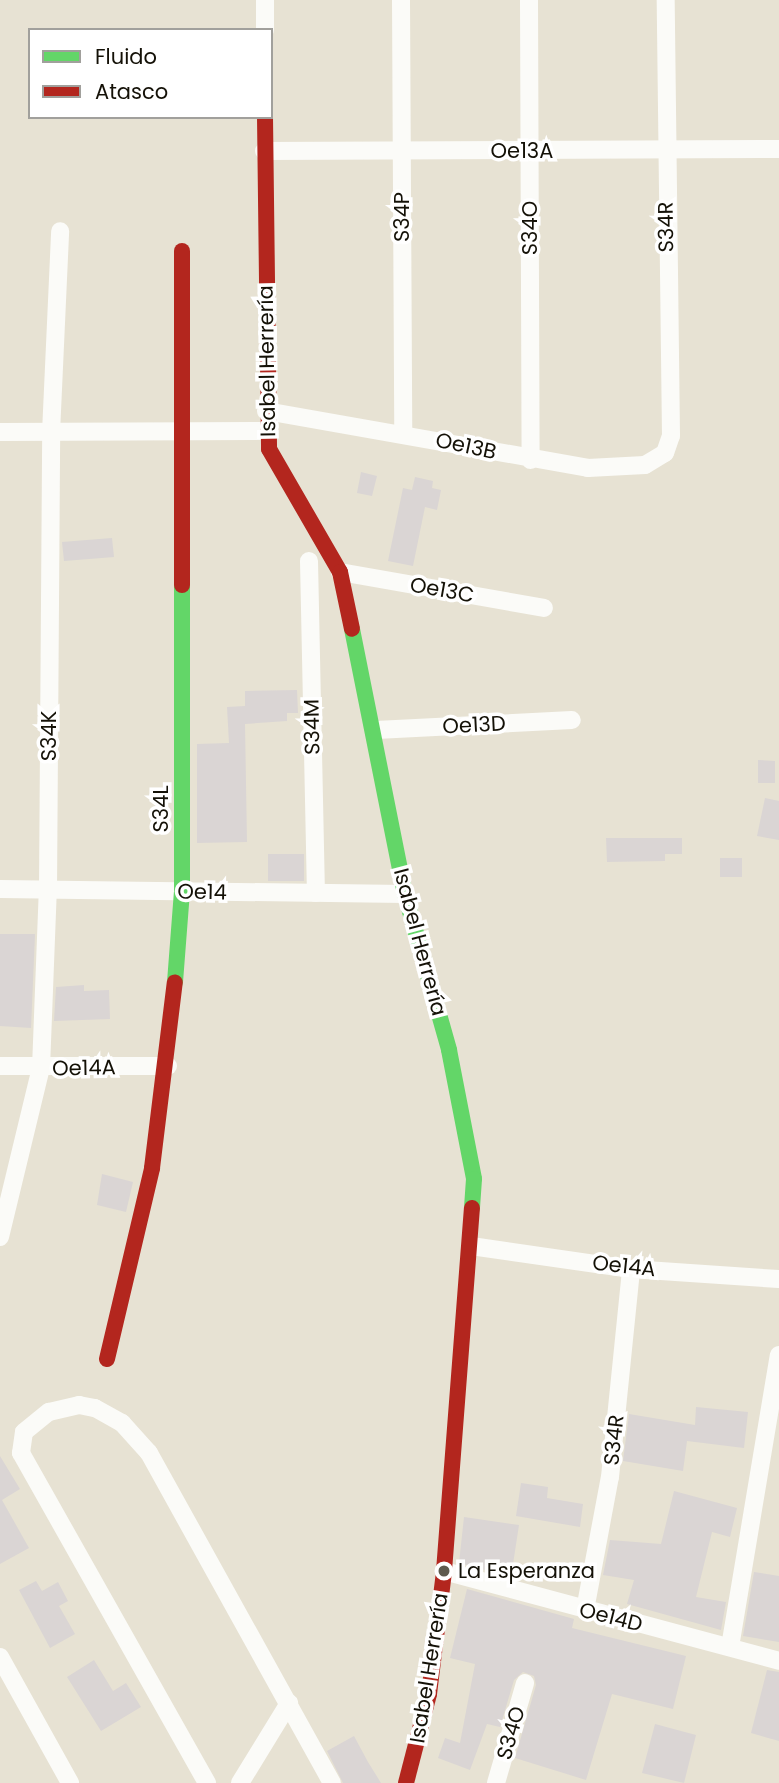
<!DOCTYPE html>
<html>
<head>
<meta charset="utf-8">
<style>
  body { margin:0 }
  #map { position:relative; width:779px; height:1783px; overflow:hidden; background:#e7e2d3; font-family:Poppins,sans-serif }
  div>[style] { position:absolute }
  .building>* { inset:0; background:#dad5d4 }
  .street>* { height:18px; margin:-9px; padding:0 9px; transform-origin:9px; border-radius:9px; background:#fbfbf8 }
  .fast>* { height:16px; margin:-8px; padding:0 8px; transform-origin:8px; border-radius:8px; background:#63d668 }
  .jam>* { height:16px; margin:-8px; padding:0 8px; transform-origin:8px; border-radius:8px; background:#b3261e }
  .dots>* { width:19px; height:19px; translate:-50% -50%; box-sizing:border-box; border:4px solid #fff; border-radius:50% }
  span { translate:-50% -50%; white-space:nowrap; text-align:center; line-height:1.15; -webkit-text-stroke:7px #fff; paint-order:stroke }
  .street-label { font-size:21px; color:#141107 }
  .poi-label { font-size:21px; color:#141107 }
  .left { translate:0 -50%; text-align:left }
  .legend { position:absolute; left:28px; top:28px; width:245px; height:91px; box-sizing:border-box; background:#fff; border:2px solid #a1a09c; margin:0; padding:9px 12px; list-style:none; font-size:21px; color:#141107 }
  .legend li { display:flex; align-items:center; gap:14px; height:35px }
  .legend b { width:35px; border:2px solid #a1a09c }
</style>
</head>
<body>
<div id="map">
  <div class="building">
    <i style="clip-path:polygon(361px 472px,377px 476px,372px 496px,357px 493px)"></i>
    <i style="clip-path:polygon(415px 477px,433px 481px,432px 488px,441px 490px,437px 510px,425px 507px,413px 566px,388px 561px,403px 488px,412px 490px)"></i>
    <i style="clip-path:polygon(112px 538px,114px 557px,64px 561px,62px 542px)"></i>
    <i style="clip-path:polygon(297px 690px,298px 713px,287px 713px,287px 721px,245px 724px,247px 842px,197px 843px,197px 744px,229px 743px,227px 707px,245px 706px,245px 691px)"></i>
    <i style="clip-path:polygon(758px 760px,775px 761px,775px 783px,758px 783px)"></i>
    <i style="clip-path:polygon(765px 798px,779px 801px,779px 840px,757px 836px)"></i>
    <i style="clip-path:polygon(606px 838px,682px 838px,682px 854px,665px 854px,665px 861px,607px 862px)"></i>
    <i style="clip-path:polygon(268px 854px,304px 854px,304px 881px,268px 881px)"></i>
    <i style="clip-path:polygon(720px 858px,742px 858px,742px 877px,720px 877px)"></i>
    <i style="clip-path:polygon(0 934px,35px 934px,31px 1028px,0 1026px)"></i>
    <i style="clip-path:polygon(84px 985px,84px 991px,109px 990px,110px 1019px,54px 1021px,56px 987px)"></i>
    <i style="clip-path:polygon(102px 1174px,133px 1182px,126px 1212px,97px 1205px)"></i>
    <i style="clip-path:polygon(696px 1407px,748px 1412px,744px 1448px,687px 1441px,683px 1471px,623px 1461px,629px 1414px,695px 1425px)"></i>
    <i style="clip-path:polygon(0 1456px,20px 1489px,2px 1500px,29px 1548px,0 1564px)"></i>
    <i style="clip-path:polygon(521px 1483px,548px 1487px,547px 1498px,583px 1504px,580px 1527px,516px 1516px)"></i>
    <i style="clip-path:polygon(674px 1491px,737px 1508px,730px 1537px,712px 1532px,696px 1597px,726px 1602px,721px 1630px,627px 1604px,634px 1580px,603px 1575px,610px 1540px,661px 1544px)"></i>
    <i style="clip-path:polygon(464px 1517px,519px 1525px,511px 1577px,459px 1563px)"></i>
    <i style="clip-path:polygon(754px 1572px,779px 1576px,779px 1642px,743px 1636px)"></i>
    <i style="clip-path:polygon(36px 1581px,42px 1591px,58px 1582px,68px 1601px,59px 1606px,75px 1634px,50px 1648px,19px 1590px)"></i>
    <i style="clip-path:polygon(467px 1589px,574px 1619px,572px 1628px,686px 1656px,673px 1709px,612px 1694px,586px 1780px,515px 1758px,536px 1685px,534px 1676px,523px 1672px,514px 1680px,500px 1727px,487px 1724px,470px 1770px,438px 1758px,445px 1738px,460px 1743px,475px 1664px,450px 1658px)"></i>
    <i style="clip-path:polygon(94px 1660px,113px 1691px,126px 1683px,141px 1707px,101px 1731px,67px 1677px)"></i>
    <i style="clip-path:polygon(767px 1670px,779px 1672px,779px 1741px,751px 1733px)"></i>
    <i style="clip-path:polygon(655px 1724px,696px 1735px,684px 1783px,642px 1773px)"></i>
    <i style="clip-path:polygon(354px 1736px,368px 1762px,381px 1783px,343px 1783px,327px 1751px)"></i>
  </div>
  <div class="street">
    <i style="left:401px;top:0;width:433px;rotate:89.7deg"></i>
    <i style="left:529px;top:0;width:460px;rotate:89.8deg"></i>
    <i style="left:265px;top:30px;width:30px;rotate:-90deg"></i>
    <i style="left:264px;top:151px;width:515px;rotate:-0.22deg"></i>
    <i style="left:266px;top:411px;width:327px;rotate:10deg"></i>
    <i style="left:588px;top:468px;width:57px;rotate:-3deg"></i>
    <i style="left:645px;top:465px;width:23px;rotate:-31deg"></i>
    <i style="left:665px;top:453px;width:18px;rotate:-71deg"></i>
    <i style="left:671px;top:436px;width:436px;rotate:-90.7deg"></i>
    <i style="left:1px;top:432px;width:267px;rotate:-0.2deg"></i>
    <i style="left:309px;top:561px;width:332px;rotate:88.8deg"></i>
    <i style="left:340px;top:572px;width:207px;rotate:10deg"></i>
    <i style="left:376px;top:730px;width:196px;rotate:-2.9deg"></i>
    <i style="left:0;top:889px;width:405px;rotate:0.7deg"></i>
    <i style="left:0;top:1066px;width:168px"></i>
    <i style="left:0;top:1237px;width:174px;rotate:-76.4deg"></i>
    <i style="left:41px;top:1068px;width:179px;rotate:-87.8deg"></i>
    <i style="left:48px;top:889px;width:456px;rotate:-89.6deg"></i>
    <i style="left:51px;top:433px;width:202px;rotate:-87.4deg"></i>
    <i style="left:471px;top:1246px;width:162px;rotate:8.2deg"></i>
    <i style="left:631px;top:1269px;width:148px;rotate:3.9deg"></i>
    <i style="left:444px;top:1571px;width:347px;rotate:15deg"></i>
    <i style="left:585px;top:1610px;width:135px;rotate:-79.4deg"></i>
    <i style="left:610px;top:1477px;width:209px;rotate:-84.2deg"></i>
    <i style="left:730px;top:1647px;width:296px;rotate:-80.5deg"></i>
    <i style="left:0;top:1657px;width:144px;rotate:60.9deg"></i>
    <i style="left:207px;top:1783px;width:379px;rotate:-119.4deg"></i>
    <i style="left:21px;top:1453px;width:21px;rotate:-82deg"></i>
    <i style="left:24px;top:1432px;width:32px;rotate:-39deg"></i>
    <i style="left:49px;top:1412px;width:31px;rotate:-13deg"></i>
    <i style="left:79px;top:1405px;width:16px;rotate:11deg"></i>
    <i style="left:95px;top:1408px;width:31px;rotate:29deg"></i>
    <i style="left:122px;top:1423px;width:40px;rotate:48deg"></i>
    <i style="left:149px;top:1453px;width:377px;rotate:61deg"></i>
    <i style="left:240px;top:1783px;width:94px;rotate:-58.5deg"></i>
    <i style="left:496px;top:1783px;width:104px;rotate:-73.8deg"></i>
  </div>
  <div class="fast">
    <i style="left:352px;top:629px;width:270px;rotate:78.7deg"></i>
    <i style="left:405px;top:894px;width:162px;rotate:74.2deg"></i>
    <i style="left:449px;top:1050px;width:131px;rotate:79deg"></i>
    <i style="left:474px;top:1179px;width:29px;rotate:94deg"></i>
    <i style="left:175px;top:982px;width:90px;rotate:-85.6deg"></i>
    <i style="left:182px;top:892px;width:307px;rotate:-90deg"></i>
  </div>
  <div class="jam">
    <i style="left:265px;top:117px;width:332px;rotate:89.3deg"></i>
    <i style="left:269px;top:449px;width:142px;rotate:60deg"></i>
    <i style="left:340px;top:572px;width:58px;rotate:78.1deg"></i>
    <i style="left:182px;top:251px;width:334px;rotate:90deg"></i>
    <i style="left:107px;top:1359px;width:196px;rotate:-76.7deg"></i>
    <i style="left:152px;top:1168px;width:187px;rotate:-83deg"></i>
    <i style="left:406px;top:1783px;width:92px;rotate:-75.5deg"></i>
    <i style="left:429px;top:1694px;width:124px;rotate:-83deg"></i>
    <i style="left:444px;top:1571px;width:364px;rotate:-85.6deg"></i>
  </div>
  <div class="dots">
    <i style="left:444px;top:1571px;background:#5e5a4e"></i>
  </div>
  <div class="street-label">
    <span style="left:522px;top:151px">Oe13A</span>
    <span style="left:402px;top:217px;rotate:-90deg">S34P</span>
    <span style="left:666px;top:227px;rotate:-91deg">S34R</span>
    <span style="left:530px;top:228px;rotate:-90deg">S34O</span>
    <span style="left:267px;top:361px;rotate:-91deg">Isabel Herrería</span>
    <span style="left:466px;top:446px;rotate:12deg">Oe13B</span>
    <span style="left:442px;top:590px;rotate:10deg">Oe13C</span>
    <span style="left:474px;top:725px;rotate:-3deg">Oe13D</span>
    <span style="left:312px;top:727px;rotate:-91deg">S34M</span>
    <span style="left:49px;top:736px;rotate:-90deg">S34K</span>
    <span style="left:161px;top:809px;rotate:-90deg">S34L</span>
    <span style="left:202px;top:892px;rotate:1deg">Oe14</span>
    <span style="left:420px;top:942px;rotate:75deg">Isabel Herrería</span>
    <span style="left:84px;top:1068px;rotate:-1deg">Oe14A</span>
    <span style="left:624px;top:1266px;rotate:6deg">Oe14A</span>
    <span style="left:614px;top:1440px;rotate:-84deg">S34R</span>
    <span style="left:611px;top:1617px;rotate:14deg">Oe14D</span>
    <span style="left:429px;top:1668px;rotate:-81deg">Isabel Herrería</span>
    <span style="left:511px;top:1733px;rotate:-74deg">S34O</span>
  </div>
  <div class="poi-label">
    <span class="left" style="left:458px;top:1571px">La Esperanza</span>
  </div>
  <ul class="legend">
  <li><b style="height:9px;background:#63d668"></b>Fluido</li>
  <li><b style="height:9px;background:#b3261e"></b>Atasco</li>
  </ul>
</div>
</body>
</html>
